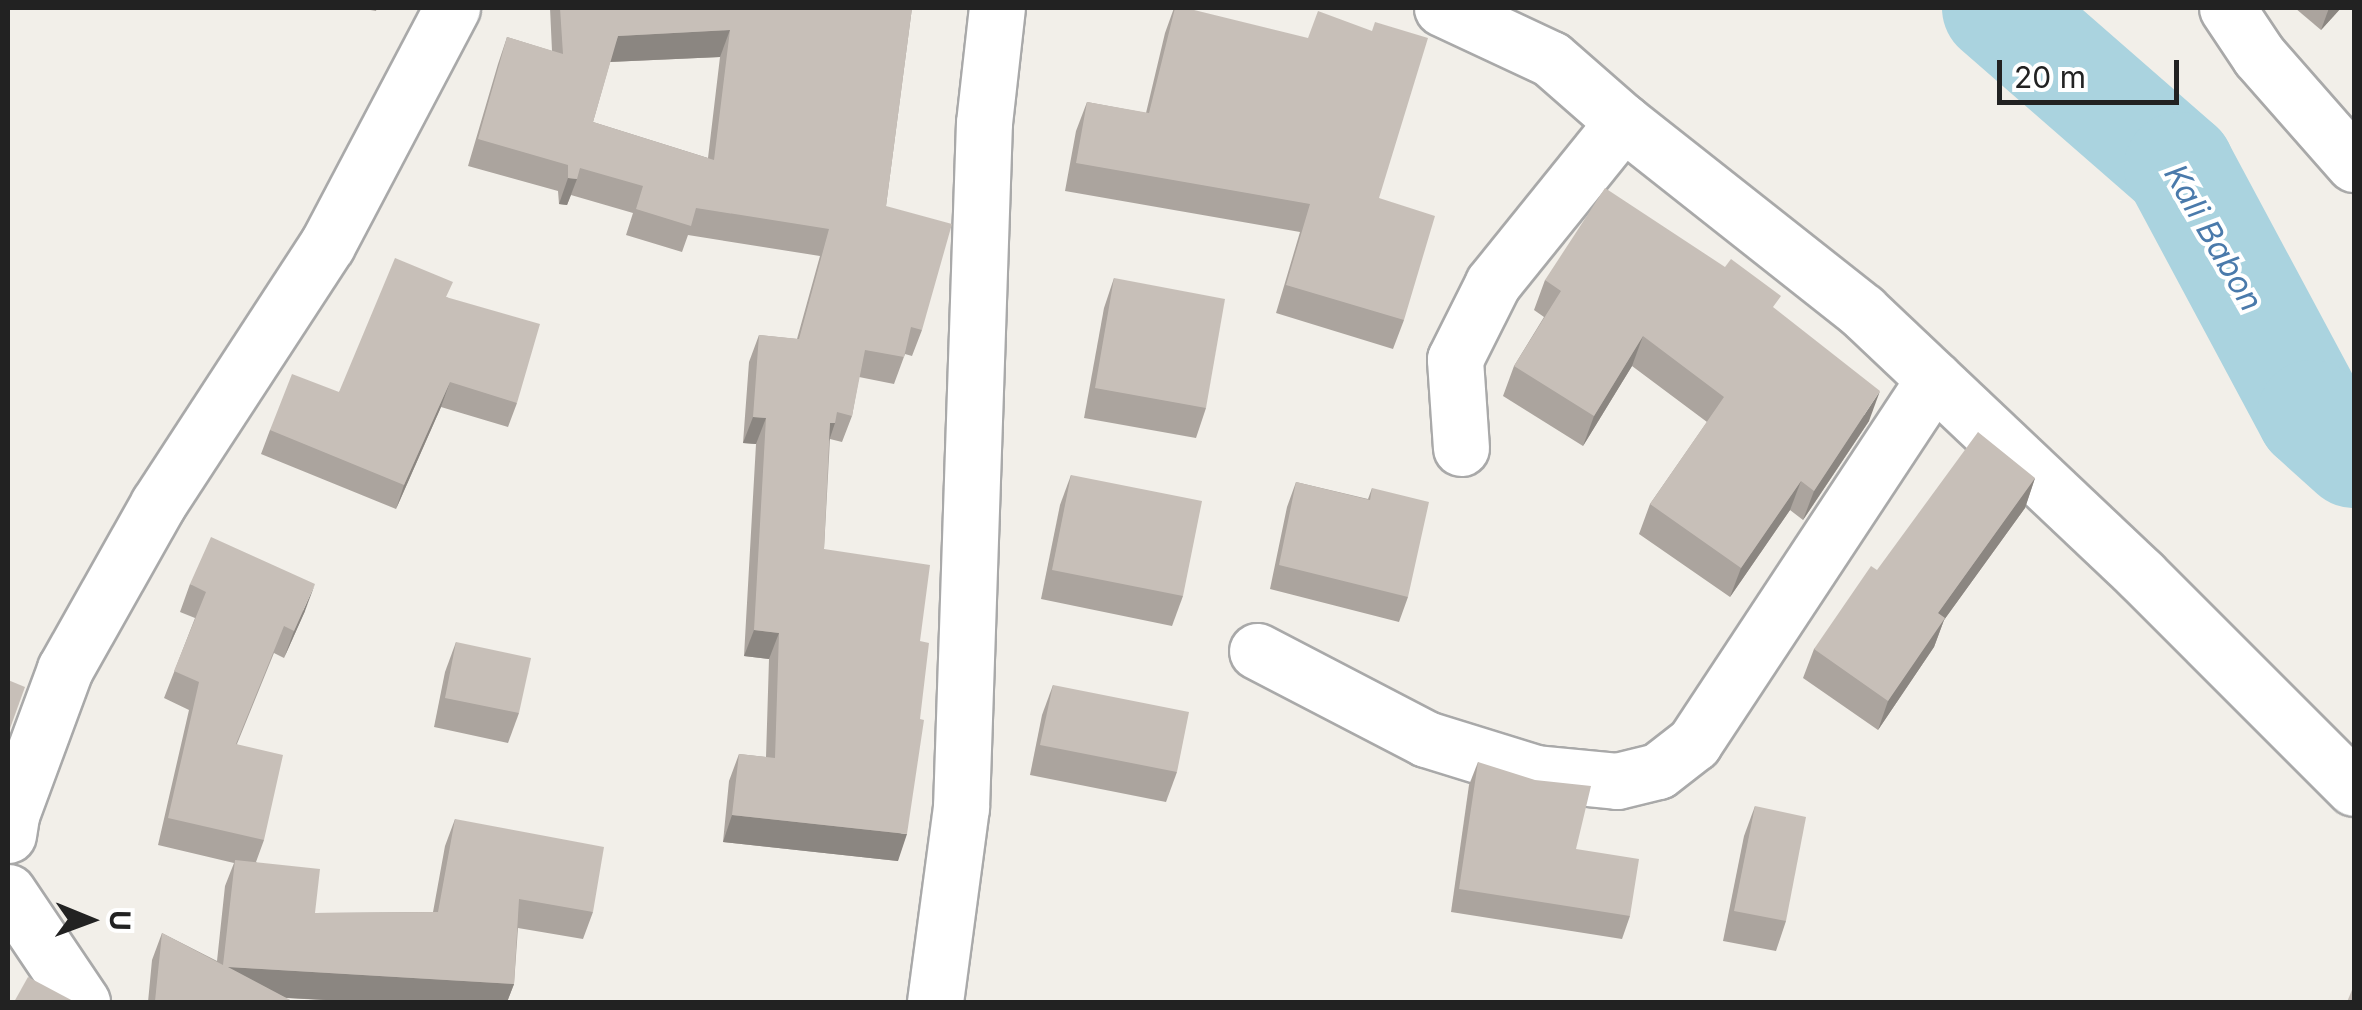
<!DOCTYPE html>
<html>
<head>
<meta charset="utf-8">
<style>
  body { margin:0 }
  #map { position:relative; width:2362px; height:1010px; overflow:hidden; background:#f2efe9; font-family:Inter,sans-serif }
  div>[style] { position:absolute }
  .river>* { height:110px; margin:-55px; padding:0 55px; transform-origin:55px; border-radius:55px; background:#aad3df }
  .roads { filter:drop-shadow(2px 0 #a9a9a9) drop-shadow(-2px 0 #a9a9a9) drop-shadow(0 2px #a9a9a9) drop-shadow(0 -2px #a9a9a9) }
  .minor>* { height:55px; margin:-27.5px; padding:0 27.5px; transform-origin:27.5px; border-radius:27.5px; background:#fff }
  .wall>* { inset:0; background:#aba49e }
  .shaded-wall>* { inset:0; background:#8b8681 }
  .building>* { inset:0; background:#c7bfb8 }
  span { translate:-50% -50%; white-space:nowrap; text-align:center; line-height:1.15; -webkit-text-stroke:8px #fff; paint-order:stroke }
  .water-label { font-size:32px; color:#4a7aab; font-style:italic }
  .frame { position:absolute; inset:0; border:10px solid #222; pointer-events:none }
  .north { position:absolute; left:40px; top:870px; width:100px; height:100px; -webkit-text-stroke:8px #fff; paint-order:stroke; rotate:91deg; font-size:28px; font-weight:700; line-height:40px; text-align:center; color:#222 }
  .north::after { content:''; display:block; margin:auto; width:35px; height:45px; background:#222; clip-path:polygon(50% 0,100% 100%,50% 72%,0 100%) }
  .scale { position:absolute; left:1997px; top:60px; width:182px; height:45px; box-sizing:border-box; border:5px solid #222; border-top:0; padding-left:12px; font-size:30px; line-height:35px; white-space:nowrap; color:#222; -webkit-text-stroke:8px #fff; paint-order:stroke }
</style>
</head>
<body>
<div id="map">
  <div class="river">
    <i style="left:1997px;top:8px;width:242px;rotate:41.1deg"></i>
    <i style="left:2179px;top:167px;width:281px;rotate:61.8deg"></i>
    <i style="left:2312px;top:415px;width:57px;rotate:42.1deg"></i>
  </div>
  <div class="roads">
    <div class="minor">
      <i style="left:1442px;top:8px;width:120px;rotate:25.1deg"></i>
      <i style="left:1551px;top:59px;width:96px;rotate:41.2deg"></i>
      <i style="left:1623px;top:122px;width:305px;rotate:38.3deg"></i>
      <i style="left:1862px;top:311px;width:384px;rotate:43.4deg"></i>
      <i style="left:2141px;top:575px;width:301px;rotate:45deg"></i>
      <i style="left:2227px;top:8px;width:58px;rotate:56.3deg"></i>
      <i style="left:2259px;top:56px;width:144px;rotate:48.7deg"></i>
      <i style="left:1461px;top:448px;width:89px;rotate:-93.9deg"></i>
      <i style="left:1455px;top:359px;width:85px;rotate:-63.4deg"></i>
      <i style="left:1493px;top:283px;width:207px;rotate:-51.1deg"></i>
      <i style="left:1257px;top:651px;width:191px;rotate:27.5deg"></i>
      <i style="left:1426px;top:739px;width:115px;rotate:17.2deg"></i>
      <i style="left:1536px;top:773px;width:81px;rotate:5.6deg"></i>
      <i style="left:1617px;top:781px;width:42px;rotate:-13.7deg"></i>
      <i style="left:1658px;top:771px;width:46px;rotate:-37.9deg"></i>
      <i style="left:1694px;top:743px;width:436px;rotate:-56.6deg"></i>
      <i style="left:8px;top:835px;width:20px;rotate:-81deg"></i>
      <i style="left:11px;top:815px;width:156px;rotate:-69.7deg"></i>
      <i style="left:65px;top:669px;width:189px;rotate:-60.6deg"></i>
      <i style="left:158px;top:504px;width:309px;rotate:-56.9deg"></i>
      <i style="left:327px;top:245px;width:268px;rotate:-62.2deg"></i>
      <i style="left:8px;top:892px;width:133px;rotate:56.1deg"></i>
      <i style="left:935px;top:1002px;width:196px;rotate:-82.4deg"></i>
      <i style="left:961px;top:808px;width:685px;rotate:-88.08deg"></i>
      <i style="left:984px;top:123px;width:116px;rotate:-83.6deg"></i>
    </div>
  </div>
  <div class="wall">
    <i style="clip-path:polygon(359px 8px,377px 8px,376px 11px)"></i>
    <i style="clip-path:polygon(evenodd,550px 8px,912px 8px,886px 206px,922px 330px,912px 356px,905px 354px,894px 384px,859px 377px,852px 416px,842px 442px,830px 439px,824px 549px,920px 641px,898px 861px,723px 842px,729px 781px,739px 754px,766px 757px,769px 659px,744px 656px,756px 444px,743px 443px,749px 362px,759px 335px,797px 339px,820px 256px,688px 235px,682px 252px,626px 235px,633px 213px,571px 195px,567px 205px,559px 204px,558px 191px,468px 166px,498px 64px,507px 37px,552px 51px,550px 8px,720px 57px,708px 158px,593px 122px,610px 62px,720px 57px)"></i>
    <i style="clip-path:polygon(1174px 8px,1379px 198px,1404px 320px,1393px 349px,1276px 313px,1300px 232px,1065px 191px,1076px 131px,1087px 102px,1146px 113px,1165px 33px)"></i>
    <i style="clip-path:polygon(2295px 8px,2341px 8px,2321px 30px)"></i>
    <i style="clip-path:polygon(1114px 278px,1206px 408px,1196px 438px,1084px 418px,1104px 308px)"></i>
    <i style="clip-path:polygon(1545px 280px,1776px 310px,1869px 421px,1803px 520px,1790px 510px,1730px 597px,1639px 534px,1650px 504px,1707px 422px,1632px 366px,1583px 446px,1503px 396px,1514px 366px,1544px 317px,1534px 310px)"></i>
    <i style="clip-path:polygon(447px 297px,517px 403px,508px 427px,441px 407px,396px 509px,261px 454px,270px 430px,339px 392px)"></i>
    <i style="clip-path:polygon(1071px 475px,1183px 596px,1172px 626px,1041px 599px,1060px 505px)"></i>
    <i style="clip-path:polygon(2035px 478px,2025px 508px,1944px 620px,1934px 647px,1878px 730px,1803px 678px,1814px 649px)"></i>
    <i style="clip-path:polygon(1296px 482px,1368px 499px,1372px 488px,1408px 597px,1399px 622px,1270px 589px,1287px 507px)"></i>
    <i style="clip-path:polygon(190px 584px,305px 611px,284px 658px,274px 653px,237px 744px,264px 840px,256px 862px,315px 913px,433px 912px,445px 846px,455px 819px,593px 912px,583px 939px,518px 928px,514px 984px,507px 1002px,362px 1002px,285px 998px,294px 1002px,148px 1002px,152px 960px,162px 933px,217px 961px,225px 886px,234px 863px,158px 845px,189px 710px,164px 698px,195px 618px,180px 612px)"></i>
    <i style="clip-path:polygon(456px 642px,519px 713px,508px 743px,434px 727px,445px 672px)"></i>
    <i style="clip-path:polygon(1053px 685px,1177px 772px,1166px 802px,1030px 775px,1042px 715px)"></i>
    <i style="clip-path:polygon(1478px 762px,1630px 916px,1622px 939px,1451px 912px,1469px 785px)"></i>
    <i style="clip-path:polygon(1755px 806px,1786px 921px,1776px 951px,1723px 941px,1744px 836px)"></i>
  </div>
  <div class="shaded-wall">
    <i style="clip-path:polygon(2329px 8px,2341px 8px,2321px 30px)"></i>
    <i style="clip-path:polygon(730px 30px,720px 57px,608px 62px,618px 36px)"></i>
    <i style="clip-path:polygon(568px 178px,577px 179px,567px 205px,559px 204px)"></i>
    <i style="clip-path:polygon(1643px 336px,1632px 366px,1583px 446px,1594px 416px)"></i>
    <i style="clip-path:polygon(450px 382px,441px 407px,396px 509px,404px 485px)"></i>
    <i style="clip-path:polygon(1880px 391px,1869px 421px,1803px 520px,1814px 491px)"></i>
    <i style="clip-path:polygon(753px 417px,766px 418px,756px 444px,743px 443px)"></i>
    <i style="clip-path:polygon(830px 423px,835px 423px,826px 450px)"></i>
    <i style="clip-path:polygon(2035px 478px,2025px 508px,1944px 620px,1934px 647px,1878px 730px,1888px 701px,1938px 613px)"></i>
    <i style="clip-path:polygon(1801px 481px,1790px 510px,1730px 597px,1741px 568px)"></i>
    <i style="clip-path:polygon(315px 584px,305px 611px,284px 658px,294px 631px)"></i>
    <i style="clip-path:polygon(754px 630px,779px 633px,769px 659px,744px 656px)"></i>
    <i style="clip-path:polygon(732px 815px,907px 834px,898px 861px,723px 842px)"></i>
    <i style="clip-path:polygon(228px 967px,514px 984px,507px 1002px,362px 1002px,219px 994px)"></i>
  </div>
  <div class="building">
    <i style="clip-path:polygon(evenodd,560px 8px,912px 8px,886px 206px,952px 224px,922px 330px,911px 327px,904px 357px,865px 350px,852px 416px,837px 412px,835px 423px,830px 423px,824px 549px,930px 565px,920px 641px,929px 643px,920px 719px,924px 720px,907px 834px,732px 815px,739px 754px,775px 758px,779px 633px,754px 630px,766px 418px,753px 417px,759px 335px,799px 339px,829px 229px,696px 208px,691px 226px,636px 209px,643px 186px,580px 168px,577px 179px,568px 178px,568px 165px,478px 139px,507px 37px,563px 54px,560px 8px,730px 30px,714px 160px,593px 122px,618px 36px,730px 30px)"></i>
    <i style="clip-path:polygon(1175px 8px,1186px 8px,1308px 38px,1318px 11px,1372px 31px,1375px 22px,1428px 38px,1379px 198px,1435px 216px,1404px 320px,1286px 285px,1310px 204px,1076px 163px,1087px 102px,1149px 113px)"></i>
    <i style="clip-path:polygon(1605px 188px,1725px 267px,1731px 259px,1781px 296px,1773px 307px,1880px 391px,1814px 491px,1801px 481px,1741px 568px,1650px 504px,1724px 397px,1643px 336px,1594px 416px,1514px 366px,1561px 291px,1545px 280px)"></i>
    <i style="clip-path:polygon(395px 258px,453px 282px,446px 297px,540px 324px,517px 403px,450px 382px,404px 485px,270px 430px,292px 374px,339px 392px)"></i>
    <i style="clip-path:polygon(1114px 278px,1225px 299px,1206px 408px,1095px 388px)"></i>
    <i style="clip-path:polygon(1978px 432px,2035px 478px,1938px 613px,1945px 618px,1888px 701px,1814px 649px,1871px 566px,1877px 570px)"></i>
    <i style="clip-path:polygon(1071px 475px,1202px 501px,1183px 596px,1052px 570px)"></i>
    <i style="clip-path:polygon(1296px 482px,1370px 500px,1372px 488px,1429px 502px,1408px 597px,1279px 565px)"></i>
    <i style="clip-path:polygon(211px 537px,315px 584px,294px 631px,284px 626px,236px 744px,283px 755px,264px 840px,168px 818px,199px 682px,174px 671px,206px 592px,190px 584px)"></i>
    <i style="clip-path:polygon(456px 642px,531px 658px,519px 713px,445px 698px)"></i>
    <i style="clip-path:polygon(8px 680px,25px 687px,8px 734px)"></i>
    <i style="clip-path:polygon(1053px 685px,1189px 712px,1177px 772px,1040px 745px)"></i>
    <i style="clip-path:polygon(1478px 762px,1535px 780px,1591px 786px,1576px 849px,1639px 859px,1630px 916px,1459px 889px)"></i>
    <i style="clip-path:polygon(1755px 806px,1806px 817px,1786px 921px,1734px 911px)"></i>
    <i style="clip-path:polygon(455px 819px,604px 847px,593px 912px,519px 899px,514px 984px,228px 967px,294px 1002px,174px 1002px,155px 1001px,162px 933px,223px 965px,235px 860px,320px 869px,315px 913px,438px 912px)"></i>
    <i style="clip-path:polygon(28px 977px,75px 1002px,14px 1002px)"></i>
    <i style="clip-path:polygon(2354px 985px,2354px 1002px,2347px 1002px)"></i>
  </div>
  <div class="water-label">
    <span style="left:2213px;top:238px;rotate:60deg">Kali Babon</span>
  </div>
  <div class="frame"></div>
  <div class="north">U</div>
  <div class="scale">20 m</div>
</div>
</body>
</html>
